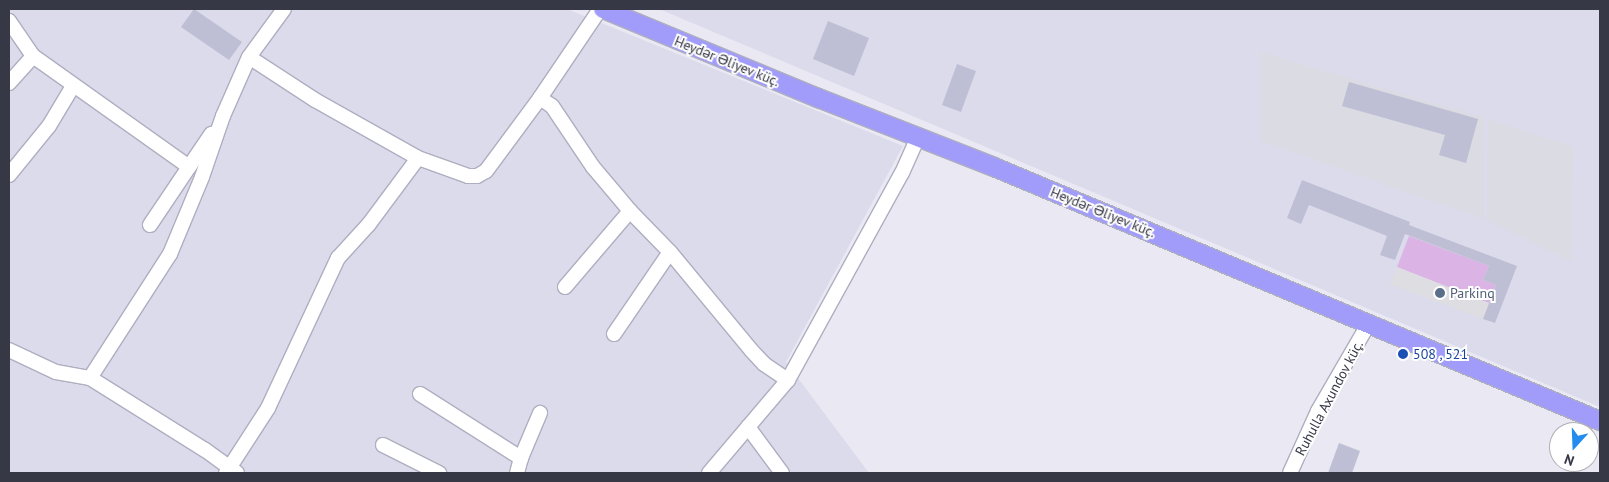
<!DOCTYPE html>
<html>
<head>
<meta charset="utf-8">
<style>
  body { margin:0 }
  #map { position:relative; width:1609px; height:482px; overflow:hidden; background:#e9e8f3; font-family:"PT Sans",sans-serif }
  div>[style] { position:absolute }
  .residential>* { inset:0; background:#dbdbeb }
  .industrial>* { inset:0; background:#dadbe3 }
  .green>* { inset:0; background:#dbb3e5 }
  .parking>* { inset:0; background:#dddde2 }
  .building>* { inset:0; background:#bebfd4 }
  .roads { filter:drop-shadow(1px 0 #aeaec1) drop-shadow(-1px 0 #aeaec1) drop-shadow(0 1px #aeaec1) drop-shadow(0 -1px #aeaec1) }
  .minor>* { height:14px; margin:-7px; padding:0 7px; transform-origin:7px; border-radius:7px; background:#fff }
  .major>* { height:18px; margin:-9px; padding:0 9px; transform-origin:9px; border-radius:9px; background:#a19cf9 }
  .dots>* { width:14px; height:14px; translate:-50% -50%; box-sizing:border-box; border:2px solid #fff; border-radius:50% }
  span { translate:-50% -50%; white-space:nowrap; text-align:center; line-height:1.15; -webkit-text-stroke:4px #fff; paint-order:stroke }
  .street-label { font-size:14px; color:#373846 }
  .service-label { font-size:14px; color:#4e5e75 }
  .left { translate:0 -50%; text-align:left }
  .transit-label { font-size:14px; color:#164399 }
  .frame { position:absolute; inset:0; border:10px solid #373846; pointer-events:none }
  .north { position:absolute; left:1549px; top:422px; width:50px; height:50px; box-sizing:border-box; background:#fff; border:1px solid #afafb5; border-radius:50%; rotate:200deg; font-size:14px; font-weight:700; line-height:20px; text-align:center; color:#373846 }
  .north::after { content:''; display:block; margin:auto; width:18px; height:22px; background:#248bef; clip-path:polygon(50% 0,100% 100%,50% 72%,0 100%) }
</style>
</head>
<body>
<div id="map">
  <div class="residential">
    <i style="clip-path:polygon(9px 9px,567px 9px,903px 146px,786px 362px,869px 473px,9px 473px)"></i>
    <i style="clip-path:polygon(659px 9px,1600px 9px,1600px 407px,1095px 193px)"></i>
  </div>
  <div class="industrial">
    <i style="clip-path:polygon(1261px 52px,1484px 118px,1484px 219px,1261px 141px)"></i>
    <i style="clip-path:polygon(1488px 119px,1574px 147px,1571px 261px,1487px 220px)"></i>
  </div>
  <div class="green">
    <i style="clip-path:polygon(1409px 236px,1489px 266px,1483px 280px,1496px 285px,1489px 303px,1397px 267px)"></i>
  </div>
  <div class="parking">
    <i style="clip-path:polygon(1397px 267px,1489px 303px,1483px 319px,1390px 284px)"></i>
  </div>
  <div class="building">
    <i style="clip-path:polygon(194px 9px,242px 42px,229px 60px,181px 27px)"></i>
    <i style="clip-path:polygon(828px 21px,869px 38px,854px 76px,813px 59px)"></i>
    <i style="clip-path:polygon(957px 64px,976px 71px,961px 112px,942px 105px)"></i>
    <i style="clip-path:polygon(1349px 82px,1478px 119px,1466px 163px,1439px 155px,1445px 135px,1342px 106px)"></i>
    <i style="clip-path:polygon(1302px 180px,1410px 222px,1409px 225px,1517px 266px,1495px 323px,1483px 319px,1496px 285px,1483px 280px,1489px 266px,1405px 234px,1395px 260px,1380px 255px,1387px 236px,1309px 205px,1301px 224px,1287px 218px)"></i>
    <i style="clip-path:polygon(1339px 443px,1360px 451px,1352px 473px,1328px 473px)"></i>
  </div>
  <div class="roads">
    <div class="minor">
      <i style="left:9px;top:21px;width:42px;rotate:55.6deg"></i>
      <i style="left:33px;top:56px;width:191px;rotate:35.4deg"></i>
      <i style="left:189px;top:167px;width:40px;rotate:-56deg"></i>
      <i style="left:249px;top:57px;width:79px;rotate:33.1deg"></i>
      <i style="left:315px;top:100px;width:118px;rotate:29.4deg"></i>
      <i style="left:418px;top:158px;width:53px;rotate:19.8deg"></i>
      <i style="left:468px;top:176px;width:9px"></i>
      <i style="left:477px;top:176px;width:10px;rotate:-29deg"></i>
      <i style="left:486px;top:171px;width:91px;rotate:-53.5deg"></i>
      <i style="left:540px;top:98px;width:107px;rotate:-56deg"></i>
      <i style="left:9px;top:83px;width:36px;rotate:-48deg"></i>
      <i style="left:540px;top:98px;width:14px;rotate:34deg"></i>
      <i style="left:552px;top:106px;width:73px;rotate:56.1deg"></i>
      <i style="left:593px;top:167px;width:57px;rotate:49.9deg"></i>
      <i style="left:630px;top:211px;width:57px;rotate:45.7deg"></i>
      <i style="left:670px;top:252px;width:127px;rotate:50.4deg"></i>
      <i style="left:751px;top:350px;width:19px;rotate:47deg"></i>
      <i style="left:764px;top:364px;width:29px;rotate:34deg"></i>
      <i style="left:9px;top:175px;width:63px;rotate:-50.8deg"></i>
      <i style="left:49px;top:126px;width:47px;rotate:-59deg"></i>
      <i style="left:150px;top:225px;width:70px;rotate:-56.1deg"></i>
      <i style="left:565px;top:287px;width:100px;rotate:-49.5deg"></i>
      <i style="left:614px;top:334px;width:99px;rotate:-55.7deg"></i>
      <i style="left:9px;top:350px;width:52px;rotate:25.1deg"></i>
      <i style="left:56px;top:372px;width:35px;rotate:10deg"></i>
      <i style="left:420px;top:394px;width:120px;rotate:32.4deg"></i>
      <i style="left:748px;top:427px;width:57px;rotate:53.5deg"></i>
      <i style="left:383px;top:445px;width:63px;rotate:26.6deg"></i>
      <i style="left:226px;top:473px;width:77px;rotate:-57.1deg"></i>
      <i style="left:268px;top:408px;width:166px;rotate:-65deg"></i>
      <i style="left:338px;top:258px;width:46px;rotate:-47.6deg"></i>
      <i style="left:369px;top:224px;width:82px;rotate:-53.4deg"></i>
      <i style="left:237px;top:473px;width:39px;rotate:-144deg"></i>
      <i style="left:205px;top:450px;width:136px;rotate:-147.9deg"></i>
      <i style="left:90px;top:378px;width:148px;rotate:-57.2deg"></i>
      <i style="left:170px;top:254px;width:83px;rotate:-67.4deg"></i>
      <i style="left:202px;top:177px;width:65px;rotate:-71deg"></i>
      <i style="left:223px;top:116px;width:64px;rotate:-66.2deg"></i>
      <i style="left:249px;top:57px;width:59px;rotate:-53.9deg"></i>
      <i style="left:517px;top:473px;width:16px;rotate:-75deg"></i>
      <i style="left:521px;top:458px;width:49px;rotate:-67.1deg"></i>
      <i style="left:709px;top:473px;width:122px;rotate:-49.7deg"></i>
      <i style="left:788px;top:380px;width:236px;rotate:-61.2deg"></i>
      <i style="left:902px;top:173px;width:39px;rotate:-66deg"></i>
      <i style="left:1290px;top:473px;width:68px;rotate:-65.7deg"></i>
      <i style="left:1318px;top:411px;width:102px;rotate:-59.9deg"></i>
    </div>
    <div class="major">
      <i style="left:603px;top:9px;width:233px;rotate:22.5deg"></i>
      <i style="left:818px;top:98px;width:189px;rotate:21.4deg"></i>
      <i style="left:994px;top:167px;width:657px;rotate:22.74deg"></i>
    </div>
  </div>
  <div class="dots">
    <i style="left:1440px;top:293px;background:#5c6f8a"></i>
    <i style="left:1403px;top:354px;background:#1a4fb4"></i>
  </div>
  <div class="street-label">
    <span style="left:727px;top:61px;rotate:22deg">Heydər Əliyev küç.</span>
    <span style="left:1103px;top:212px;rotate:22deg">Heydər Əliyev küç.</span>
    <span style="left:1329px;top:398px;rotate:-62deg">Ruhulla Axundov küç.</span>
  </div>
  <div class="service-label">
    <span class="left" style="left:1450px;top:293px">Parkinq</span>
  </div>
  <div class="transit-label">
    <span class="left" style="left:1413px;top:354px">508 , 521</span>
  </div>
  <div class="frame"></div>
  <div class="north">N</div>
</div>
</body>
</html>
